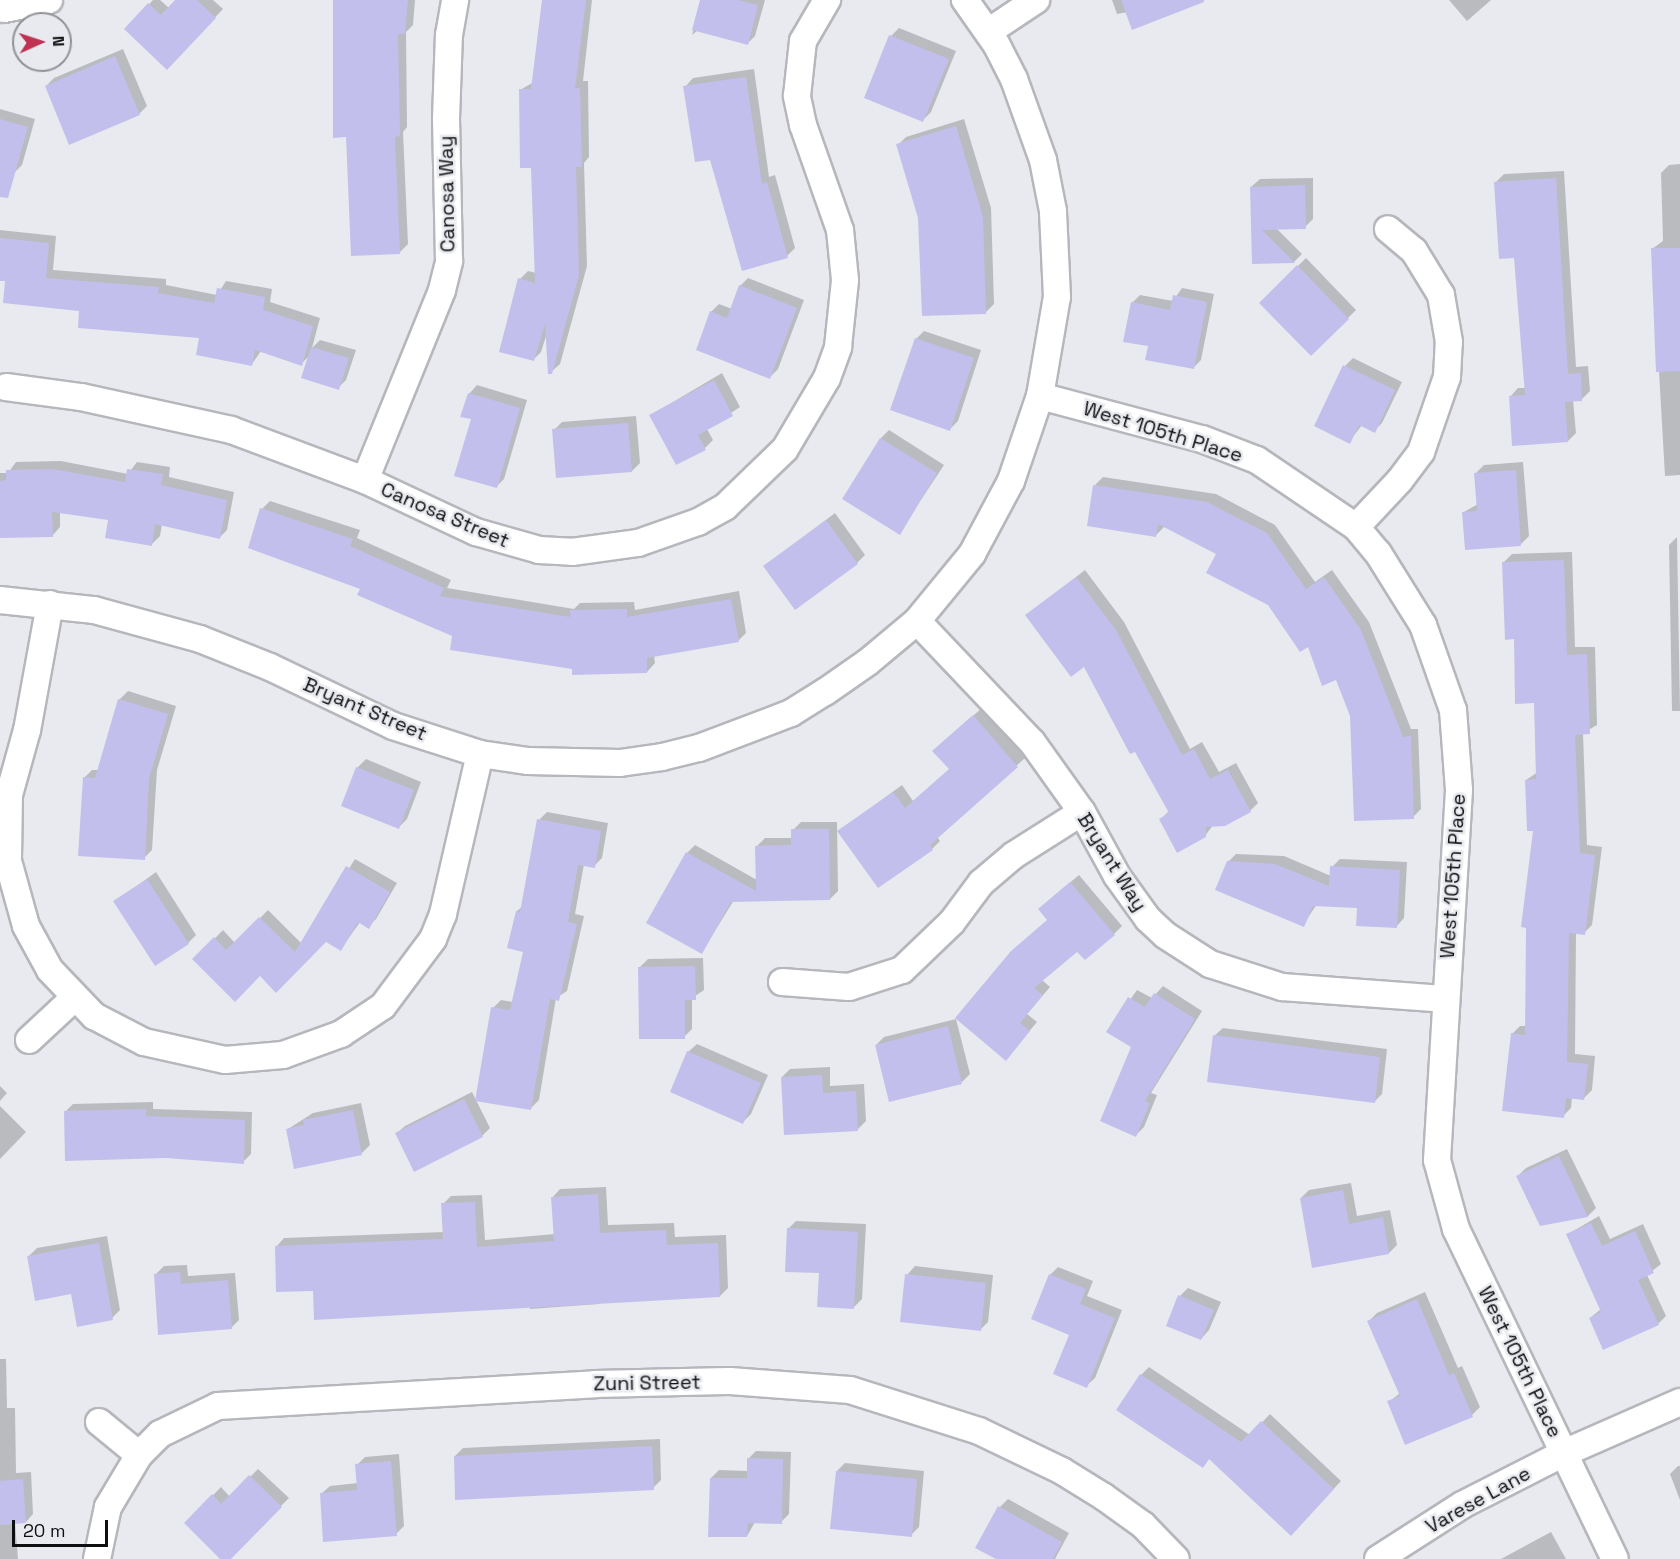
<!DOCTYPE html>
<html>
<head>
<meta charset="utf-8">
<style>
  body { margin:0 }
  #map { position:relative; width:1680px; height:1559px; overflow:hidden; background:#e9eaef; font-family:"Space Grotesk",sans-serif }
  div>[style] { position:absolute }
  .shadow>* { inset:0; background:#0003 }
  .building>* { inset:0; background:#c3bfec }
  .roads { filter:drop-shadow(2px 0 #b6b7bc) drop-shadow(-2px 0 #b6b7bc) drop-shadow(0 2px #b6b7bc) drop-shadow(0 -2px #b6b7bc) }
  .street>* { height:26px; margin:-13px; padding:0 13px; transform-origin:13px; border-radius:13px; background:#fff }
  span { translate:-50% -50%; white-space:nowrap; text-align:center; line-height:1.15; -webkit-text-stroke:5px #e9eaef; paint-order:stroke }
  .street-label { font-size:20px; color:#0e0f10 }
  .north { position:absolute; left:12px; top:12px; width:60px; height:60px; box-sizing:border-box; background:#e9eaef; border:2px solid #919296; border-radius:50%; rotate:87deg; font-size:16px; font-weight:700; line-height:24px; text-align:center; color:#0e0f10 }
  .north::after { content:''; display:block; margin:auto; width:21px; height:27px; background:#c13151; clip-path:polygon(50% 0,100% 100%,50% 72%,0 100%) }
  .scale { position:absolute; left:12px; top:1520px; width:96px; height:27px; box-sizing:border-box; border:3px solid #0e0f10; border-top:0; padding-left:8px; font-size:18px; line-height:21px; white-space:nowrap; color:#0e0f10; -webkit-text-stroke:4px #e9eaef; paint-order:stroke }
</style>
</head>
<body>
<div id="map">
  <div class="shadow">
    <i style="clip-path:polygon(153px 0,160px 0,169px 8px,177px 0,213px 0,223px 9px,167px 68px,126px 29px)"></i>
    <i style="clip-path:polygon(335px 0,415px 0,413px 25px,406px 32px,407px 127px,403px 132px,408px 244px,400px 252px,348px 136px,334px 136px)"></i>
    <i style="clip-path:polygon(543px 0,592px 0,583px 81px,588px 81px,589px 157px,584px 163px,587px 266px,560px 364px,551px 372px,547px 333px,541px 352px,533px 360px,520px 279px,528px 271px,536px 273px,532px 166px,520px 90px,534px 82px)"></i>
    <i style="clip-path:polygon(702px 0,765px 0,755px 36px,747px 44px,698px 30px,692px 35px)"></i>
    <i style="clip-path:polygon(1112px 0,1192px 0,1117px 14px)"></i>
    <i style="clip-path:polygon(1449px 0,1491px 0,1467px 21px)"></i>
    <i style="clip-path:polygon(899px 28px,956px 51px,931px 112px,923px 120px,891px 36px)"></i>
    <i style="clip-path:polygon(123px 49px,147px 106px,139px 114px,46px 86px,54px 78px)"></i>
    <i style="clip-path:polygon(754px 69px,769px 177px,775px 175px,795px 248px,787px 256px,711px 158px,685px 87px,693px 78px)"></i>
    <i style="clip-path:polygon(0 109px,35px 119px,22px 165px,14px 173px,0 169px)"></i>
    <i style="clip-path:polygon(964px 119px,991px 208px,994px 304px,986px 312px,898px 145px,906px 137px)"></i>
    <i style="clip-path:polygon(1680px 164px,1680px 475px,1665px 476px,1652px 249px,1663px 241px,1661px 173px,1669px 165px)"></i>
    <i style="clip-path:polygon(1564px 171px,1576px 367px,1588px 366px,1590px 391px,1582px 399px,1573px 400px,1576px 433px,1568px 441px,1510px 397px,1518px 388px,1526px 388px,1515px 256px,1495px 183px,1504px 174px)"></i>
    <i style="clip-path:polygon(1313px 178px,1313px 219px,1305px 227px,1276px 228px,1302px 254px,1294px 262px,1253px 263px,1251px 187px,1260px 179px)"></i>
    <i style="clip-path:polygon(0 230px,56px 236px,53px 270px,166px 279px,166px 285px,217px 295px,226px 281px,272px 289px,270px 302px,320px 318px,312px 348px,320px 340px,356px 350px,346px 380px,338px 388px,309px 356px,301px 364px,261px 351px,252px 364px,201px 337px,81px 310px,0 279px)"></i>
    <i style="clip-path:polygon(1306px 258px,1356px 310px,1312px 354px,1261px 303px)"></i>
    <i style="clip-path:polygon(748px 278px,804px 300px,778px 369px,770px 377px,711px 312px,719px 304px,732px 309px,740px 286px)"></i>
    <i style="clip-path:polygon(1182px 288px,1214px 294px,1201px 360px,1193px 368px,1132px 303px,1140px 295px,1173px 301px)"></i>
    <i style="clip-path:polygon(924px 331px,981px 350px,958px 421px,950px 429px,916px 339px)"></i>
    <i style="clip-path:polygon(1353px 358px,1402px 382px,1382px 423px,1374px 431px,1362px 425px,1349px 442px,1345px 366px)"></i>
    <i style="clip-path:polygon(722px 373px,740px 407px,707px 429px,713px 440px,705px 448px,651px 415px)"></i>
    <i style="clip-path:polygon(477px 385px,527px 400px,504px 479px,496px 487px,469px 394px)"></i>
    <i style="clip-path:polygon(636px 416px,640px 463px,632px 471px,554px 430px,562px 422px)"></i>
    <i style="clip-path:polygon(889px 430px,944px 465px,899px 533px,881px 438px)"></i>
    <i style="clip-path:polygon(61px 461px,128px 474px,137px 462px,170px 467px,169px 477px,234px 492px,227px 530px,219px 538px,162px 524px,160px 536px,152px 544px,109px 519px,60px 512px,60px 527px,52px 536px,0 536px,0 473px,8px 473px,16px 462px)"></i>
    <i style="clip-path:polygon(1523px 462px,1529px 536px,1521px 544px,1464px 512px,1478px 504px,1476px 473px,1484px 465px)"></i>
    <i style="clip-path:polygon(1103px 477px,1216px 494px,1275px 525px,1315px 582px,1332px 570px,1369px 622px,1411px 729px,1418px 729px,1421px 809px,1413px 817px,1351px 715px,1337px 678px,1308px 645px,1219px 553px,1165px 526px,1156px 535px,1095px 485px)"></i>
    <i style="clip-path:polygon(270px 501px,360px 530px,357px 538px,451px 580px,447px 588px,574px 609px,580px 603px,634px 602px,635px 610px,739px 591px,746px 633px,738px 641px,654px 655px,655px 663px,647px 672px,573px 668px,454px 635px,362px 588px,262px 509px)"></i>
    <i style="clip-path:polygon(835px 513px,865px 555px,857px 563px,765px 566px)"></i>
    <i style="clip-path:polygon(1677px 537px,1680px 711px,1672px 711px,1669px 545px)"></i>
    <i style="clip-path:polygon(1572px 552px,1575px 647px,1595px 647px,1597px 725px,1583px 733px,1587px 845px,1602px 847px,1592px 925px,1584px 933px,1576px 932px,1575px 1054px,1595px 1056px,1592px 1090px,1583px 1099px,1572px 1097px,1571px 1108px,1563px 1116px,1512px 1034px,1520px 1026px,1526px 1026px,1534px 829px,1526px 780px,1538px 772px,1535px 702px,1516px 638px,1504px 562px,1512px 554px)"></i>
    <i style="clip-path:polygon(1085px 570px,1124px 622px,1190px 749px,1202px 742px,1219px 772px,1236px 763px,1258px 803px,1250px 811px,1213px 825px,1205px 836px,1161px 819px,1170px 810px,1084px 665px,1027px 615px)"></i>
    <i style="clip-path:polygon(128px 691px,176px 706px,157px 770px,152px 850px,144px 858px,84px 778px,92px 770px,99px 770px,119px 700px)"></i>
    <i style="clip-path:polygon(982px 708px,1025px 758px,937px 837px,940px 841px,932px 849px,839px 831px,902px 785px,913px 801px,950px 769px,942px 743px)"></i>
    <i style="clip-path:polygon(366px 759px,421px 782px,407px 819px,399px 827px,343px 805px,358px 767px)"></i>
    <i style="clip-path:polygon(547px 812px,608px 823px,602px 858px,594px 866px,584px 864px,575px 914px,584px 916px,567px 991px,556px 998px,539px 1100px,531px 1108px,493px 1008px,501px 1000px,513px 1002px,525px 951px,517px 911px,523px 906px,539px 820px)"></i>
    <i style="clip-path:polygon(801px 822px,837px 822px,838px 891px,830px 899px,734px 900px,702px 952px,687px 853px,695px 845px,757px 880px,757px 846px,765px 838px,793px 838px,793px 830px)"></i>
    <i style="clip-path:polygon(1236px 854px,1284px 856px,1331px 876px,1332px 867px,1340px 859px,1407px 862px,1404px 918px,1396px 927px,1358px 906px,1317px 904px,1303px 925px,1228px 862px)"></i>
    <i style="clip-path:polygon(355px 859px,397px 883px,376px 919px,368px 927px,360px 922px,341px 949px,326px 940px,260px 974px,195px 959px,223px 930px,235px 943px,268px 910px,302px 944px)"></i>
    <i style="clip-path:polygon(156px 872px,196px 935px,188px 943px,115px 902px)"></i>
    <i style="clip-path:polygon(1079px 875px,1122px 926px,1114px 934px,1077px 950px,1042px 980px,1050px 987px,1027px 1014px,1037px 1022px,1006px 1059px,1048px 919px,1048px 901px)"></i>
    <i style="clip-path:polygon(703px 958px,704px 990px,692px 998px,692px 1029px,684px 1037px,640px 967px,648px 959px)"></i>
    <i style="clip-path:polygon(1163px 986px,1202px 1011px,1151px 1093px,1157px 1095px,1144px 1127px,1136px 1135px,1133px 1047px,1108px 1031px,1137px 990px,1152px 998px)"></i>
    <i style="clip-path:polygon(956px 1019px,970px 1074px,962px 1082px,876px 1045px,884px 1037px)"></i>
    <i style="clip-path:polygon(1223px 1028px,1387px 1049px,1382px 1094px,1374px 1102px,1214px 1036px)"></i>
    <i style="clip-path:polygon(697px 1044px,768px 1075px,751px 1114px,743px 1122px,688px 1052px)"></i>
    <i style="clip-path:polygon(830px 1067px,830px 1086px,864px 1084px,866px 1121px,858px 1129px,782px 1077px,790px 1069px)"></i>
    <i style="clip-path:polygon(0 1086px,7px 1093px,0 1101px)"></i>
    <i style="clip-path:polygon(472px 1092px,490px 1128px,482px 1136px,396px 1134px,405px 1126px)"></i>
    <i style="clip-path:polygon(153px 1102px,153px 1109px,252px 1112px,251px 1154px,243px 1162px,65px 1112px,73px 1104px)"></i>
    <i style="clip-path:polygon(361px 1103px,370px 1145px,362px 1153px,288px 1129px,313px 1113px)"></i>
    <i style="clip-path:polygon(0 1106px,26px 1132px,0 1159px)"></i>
    <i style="clip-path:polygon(1567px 1149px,1596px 1208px,1588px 1216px,1541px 1225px,1518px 1176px,1526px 1168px)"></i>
    <i style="clip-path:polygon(1351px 1183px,1357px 1216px,1390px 1210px,1397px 1245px,1389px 1253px,1301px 1198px,1309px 1190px)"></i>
    <i style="clip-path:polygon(606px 1187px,608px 1225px,674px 1223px,675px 1237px,726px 1235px,728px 1288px,720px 1296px,603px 1300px,599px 1304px,530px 1309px,530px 1306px,314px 1289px,276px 1247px,284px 1238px,444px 1232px,443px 1204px,451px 1196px,482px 1195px,485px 1240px,555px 1234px,552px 1198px,560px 1189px)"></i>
    <i style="clip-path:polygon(1599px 1216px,1610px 1239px,1643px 1224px,1661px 1264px,1647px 1275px,1666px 1316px,1658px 1324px,1590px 1318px,1601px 1309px,1568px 1234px)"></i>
    <i style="clip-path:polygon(796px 1221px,866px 1224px,862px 1299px,854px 1307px,820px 1272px,788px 1229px)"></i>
    <i style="clip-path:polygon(107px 1236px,120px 1310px,112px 1318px,29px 1256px,37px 1248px)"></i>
    <i style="clip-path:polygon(187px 1265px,188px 1276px,235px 1273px,239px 1320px,231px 1328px,156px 1274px,164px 1266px)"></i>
    <i style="clip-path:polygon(915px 1266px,993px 1275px,988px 1322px,980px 1330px,907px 1275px)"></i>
    <i style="clip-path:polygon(1058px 1267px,1093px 1281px,1087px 1296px,1122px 1310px,1095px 1378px,1086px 1386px,1050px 1275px)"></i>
    <i style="clip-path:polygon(1188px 1288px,1221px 1302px,1209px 1330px,1201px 1339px,1180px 1296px)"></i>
    <i style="clip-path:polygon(1425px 1292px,1458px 1368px,1462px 1366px,1480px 1407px,1472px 1415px,1389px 1402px,1400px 1393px,1369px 1321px,1377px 1313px)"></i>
    <i style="clip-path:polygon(0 1359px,6px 1359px,7px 1408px,15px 1408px,16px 1473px,31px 1472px,33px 1514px,26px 1522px,15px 1522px,18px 1559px,0 1559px)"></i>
    <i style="clip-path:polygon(1149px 1367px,1250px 1435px,1270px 1414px,1341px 1481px,1299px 1526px,1210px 1458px,1203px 1466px,1141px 1375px)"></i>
    <i style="clip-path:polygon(660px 1439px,661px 1480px,653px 1488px,455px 1456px,463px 1448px)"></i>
    <i style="clip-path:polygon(756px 1451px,791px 1452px,789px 1514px,781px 1522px,755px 1522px,747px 1536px,711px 1478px,719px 1470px,748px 1471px,748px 1459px)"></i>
    <i style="clip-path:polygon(399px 1454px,404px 1526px,396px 1534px,321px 1494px,330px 1486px,358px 1483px,357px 1465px,365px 1457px)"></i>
    <i style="clip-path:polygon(845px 1463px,924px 1471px,919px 1527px,911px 1535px,837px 1471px)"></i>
    <i style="clip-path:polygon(1678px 1466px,1680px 1466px,1680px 1500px,1670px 1474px)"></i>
    <i style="clip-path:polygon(258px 1469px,289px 1498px,228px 1559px,222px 1559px,186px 1523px,221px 1487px,230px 1497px)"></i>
    <i style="clip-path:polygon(1008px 1499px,1069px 1533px,1055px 1559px,999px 1559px,1000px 1507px)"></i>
    <i style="clip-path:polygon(1551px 1532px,1566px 1559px,1501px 1559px)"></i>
  </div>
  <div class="building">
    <i style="clip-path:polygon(175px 0,197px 0,216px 18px,167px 70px,124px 29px,148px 3px,161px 15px)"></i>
    <i style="clip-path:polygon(333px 0,408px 0,405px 34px,398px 34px,400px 136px,395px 137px,400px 254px,351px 256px,346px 137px,333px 138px)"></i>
    <i style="clip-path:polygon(542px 0,586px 0,575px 88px,580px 88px,582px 167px,576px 167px,579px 275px,552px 374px,548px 374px,545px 324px,534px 361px,499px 352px,518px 278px,535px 283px,531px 168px,520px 168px,519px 89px,531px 89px)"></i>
    <i style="clip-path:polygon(700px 0,738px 0,758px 5px,748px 45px,692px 30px)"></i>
    <i style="clip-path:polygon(1121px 0,1204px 0,1204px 2px,1132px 30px)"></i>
    <i style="clip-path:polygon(889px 35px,949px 59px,923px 122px,864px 98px)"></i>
    <i style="clip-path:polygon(115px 56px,140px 115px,69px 145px,45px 86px)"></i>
    <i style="clip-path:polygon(746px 77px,762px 184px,767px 182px,788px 258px,742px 271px,710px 160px,695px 162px,683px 86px)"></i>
    <i style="clip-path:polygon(0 119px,28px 127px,8px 198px,0 197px)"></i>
    <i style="clip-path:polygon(956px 126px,983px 217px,986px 314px,922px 316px,918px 218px,896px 144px)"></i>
    <i style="clip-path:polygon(1556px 178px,1568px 374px,1581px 373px,1582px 401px,1565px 402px,1568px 442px,1512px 446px,1509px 396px,1525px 395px,1514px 258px,1499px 259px,1494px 182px)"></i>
    <i style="clip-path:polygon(1305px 185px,1306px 229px,1262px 230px,1295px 263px,1252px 264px,1250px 187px)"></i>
    <i style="clip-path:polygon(0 238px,49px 243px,46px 278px,159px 287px,158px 293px,214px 303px,217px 288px,265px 297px,263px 310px,313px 326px,302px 366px,255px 350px,252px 366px,196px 355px,199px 338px,78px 328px,79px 311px,3px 303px,5px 281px,0 281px)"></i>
    <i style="clip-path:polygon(1651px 248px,1680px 248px,1680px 371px,1656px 372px)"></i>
    <i style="clip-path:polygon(1297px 265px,1349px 319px,1311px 356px,1259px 303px)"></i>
    <i style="clip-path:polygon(739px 285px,797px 308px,770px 379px,696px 350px,710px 311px,727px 318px)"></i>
    <i style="clip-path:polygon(1173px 295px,1207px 302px,1194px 369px,1145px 360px,1148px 346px,1123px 342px,1131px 302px,1170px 310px)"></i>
    <i style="clip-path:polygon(915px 338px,974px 358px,950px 431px,890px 410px)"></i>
    <i style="clip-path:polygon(311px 347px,349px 358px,339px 390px,301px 378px)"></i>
    <i style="clip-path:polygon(1343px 365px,1395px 390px,1375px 433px,1359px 425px,1350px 444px,1314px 426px)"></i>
    <i style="clip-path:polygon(714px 380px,733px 416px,698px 435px,706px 450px,676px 465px,649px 415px)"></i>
    <i style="clip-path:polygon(468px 393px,520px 408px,497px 488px,454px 476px,471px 419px,460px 417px)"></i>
    <i style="clip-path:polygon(628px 423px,632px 472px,556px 478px,552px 429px)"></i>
    <i style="clip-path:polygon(880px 438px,937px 473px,900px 535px,842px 499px)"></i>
    <i style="clip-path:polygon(52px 469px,125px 482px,127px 469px,163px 474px,161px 485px,227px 500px,220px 539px,155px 524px,152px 546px,105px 538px,108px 520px,52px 512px,53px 537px,0 538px,0 481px,6px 480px,6px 470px)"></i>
    <i style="clip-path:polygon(1516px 470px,1521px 546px,1465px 550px,1462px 512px,1477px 511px,1474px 473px)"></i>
    <i style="clip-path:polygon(1093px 485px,1207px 502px,1267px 533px,1306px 589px,1324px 577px,1361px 630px,1403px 737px,1411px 736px,1414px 819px,1354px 821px,1350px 716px,1336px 680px,1322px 686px,1308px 647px,1300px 652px,1268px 605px,1206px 573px,1216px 554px,1158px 524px,1156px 537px,1087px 526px)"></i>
    <i style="clip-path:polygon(260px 508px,353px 539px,350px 546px,444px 588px,440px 596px,570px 617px,570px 610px,627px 609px,627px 617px,731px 599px,739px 642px,647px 658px,647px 673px,572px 675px,572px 669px,450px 650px,452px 636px,357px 595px,360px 589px,248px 548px)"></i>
    <i style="clip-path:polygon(826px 520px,858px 564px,795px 610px,763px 566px)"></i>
    <i style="clip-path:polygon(1564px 560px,1567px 655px,1587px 654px,1590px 734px,1575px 735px,1580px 853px,1595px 855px,1585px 935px,1569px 933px,1567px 1062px,1588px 1064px,1584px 1100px,1566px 1098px,1564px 1118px,1502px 1111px,1511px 1033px,1525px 1035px,1526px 928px,1521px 927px,1533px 831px,1527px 831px,1525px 780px,1536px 779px,1534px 703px,1515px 704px,1514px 639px,1505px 640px,1502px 562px)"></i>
    <i style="clip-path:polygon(1076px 577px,1116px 630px,1182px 755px,1194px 749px,1210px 779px,1228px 770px,1251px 812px,1225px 826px,1206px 827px,1206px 837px,1177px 853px,1159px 819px,1169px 813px,1135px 752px,1130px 754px,1084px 667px,1071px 677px,1025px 615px)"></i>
    <i style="clip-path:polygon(118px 699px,168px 714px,149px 779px,145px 860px,78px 856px,83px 777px,95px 778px)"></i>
    <i style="clip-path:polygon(973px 715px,1018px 767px,930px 845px,933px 850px,878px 888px,837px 831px,893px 792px,905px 808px,949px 769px,932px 751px)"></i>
    <i style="clip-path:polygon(356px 767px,414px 790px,399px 829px,341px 806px)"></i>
    <i style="clip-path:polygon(537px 819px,601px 831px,595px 868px,578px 865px,568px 922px,577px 924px,559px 1001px,550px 999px,531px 1110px,475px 1101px,491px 1007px,510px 1010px,523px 952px,507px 948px,516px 911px,520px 912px)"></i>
    <i style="clip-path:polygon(791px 829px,829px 829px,830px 900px,731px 902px,702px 954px,646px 923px,686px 852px,756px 891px,755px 846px,791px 845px)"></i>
    <i style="clip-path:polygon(1227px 861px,1275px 864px,1329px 886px,1330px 866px,1400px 870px,1397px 928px,1356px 926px,1357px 908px,1313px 906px,1304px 927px,1215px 890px)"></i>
    <i style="clip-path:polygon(346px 866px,390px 892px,369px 929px,358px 922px,341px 951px,326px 942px,276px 993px,260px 976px,235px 1002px,192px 959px,214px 937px,226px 950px,259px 917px,295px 952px)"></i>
    <i style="clip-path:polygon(147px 879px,189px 944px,155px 966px,113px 901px)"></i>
    <i style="clip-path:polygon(1070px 882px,1115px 935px,1085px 960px,1077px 952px,1034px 988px,1043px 995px,1020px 1023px,1030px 1031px,1006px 1061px,955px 1018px,1011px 951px,1047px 920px,1038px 909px)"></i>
    <i style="clip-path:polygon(695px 966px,696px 1000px,685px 1000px,685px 1039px,639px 1039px,638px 967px)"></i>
    <i style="clip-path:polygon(1154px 993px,1195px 1019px,1145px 1101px,1150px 1103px,1136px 1137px,1100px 1121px,1131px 1047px,1106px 1032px,1128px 997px,1145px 1007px)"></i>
    <i style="clip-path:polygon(948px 1026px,962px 1084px,889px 1102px,875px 1045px)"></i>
    <i style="clip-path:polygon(1213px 1035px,1380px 1057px,1375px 1103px,1207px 1082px)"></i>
    <i style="clip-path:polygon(687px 1051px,761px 1083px,743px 1124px,670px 1092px)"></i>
    <i style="clip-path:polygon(822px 1075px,823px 1093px,856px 1091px,858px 1131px,784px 1135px,781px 1077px)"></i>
    <i style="clip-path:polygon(464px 1099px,483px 1137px,414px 1172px,395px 1133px)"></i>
    <i style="clip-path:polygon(146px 1109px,146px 1116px,245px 1120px,244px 1164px,166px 1158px,65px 1161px,64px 1111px)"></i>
    <i style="clip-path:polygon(353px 1110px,362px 1155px,294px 1169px,286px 1129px,304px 1125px,303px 1120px)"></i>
    <i style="clip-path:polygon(1559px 1156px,1588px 1217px,1540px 1226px,1516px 1176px)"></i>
    <i style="clip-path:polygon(1343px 1190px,1349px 1224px,1383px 1217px,1389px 1254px,1312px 1268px,1300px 1198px)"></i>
    <i style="clip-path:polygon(598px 1194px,600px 1233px,666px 1230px,667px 1245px,718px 1243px,720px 1297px,314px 1320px,313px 1291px,276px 1292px,275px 1246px,443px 1239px,441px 1203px,475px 1202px,477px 1247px,554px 1241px,551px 1197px)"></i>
    <i style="clip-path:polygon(1591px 1223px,1602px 1246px,1635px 1231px,1654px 1273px,1638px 1280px,1659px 1325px,1603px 1350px,1589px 1318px,1601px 1312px,1566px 1234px)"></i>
    <i style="clip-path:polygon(787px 1228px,858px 1232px,854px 1309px,817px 1307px,819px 1273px,785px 1272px)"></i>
    <i style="clip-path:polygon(99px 1243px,113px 1320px,77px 1327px,71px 1294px,35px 1301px,27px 1256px)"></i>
    <i style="clip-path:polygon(180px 1272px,181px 1284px,228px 1280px,232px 1329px,158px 1335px,154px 1274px)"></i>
    <i style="clip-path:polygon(905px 1274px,986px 1283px,981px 1331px,900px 1322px)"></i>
    <i style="clip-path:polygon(1049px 1274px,1086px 1289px,1080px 1304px,1115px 1318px,1087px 1388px,1053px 1374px,1069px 1335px,1031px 1319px)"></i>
    <i style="clip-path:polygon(1178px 1295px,1214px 1310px,1201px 1340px,1166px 1326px)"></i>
    <i style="clip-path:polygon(1417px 1299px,1449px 1375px,1454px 1373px,1473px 1417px,1405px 1445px,1387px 1401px,1400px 1396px,1367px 1321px)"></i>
    <i style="clip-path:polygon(1140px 1374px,1241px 1442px,1261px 1421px,1334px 1489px,1291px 1536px,1209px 1459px,1203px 1468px,1116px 1410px)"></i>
    <i style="clip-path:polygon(652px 1446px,654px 1490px,455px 1500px,454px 1456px)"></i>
    <i style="clip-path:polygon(747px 1458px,783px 1459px,782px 1524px,748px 1523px,747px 1537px,708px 1537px,710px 1478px,747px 1478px)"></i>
    <i style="clip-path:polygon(391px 1461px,397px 1536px,323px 1542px,320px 1493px,357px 1490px,355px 1464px)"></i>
    <i style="clip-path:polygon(836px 1471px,917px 1479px,912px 1537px,830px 1529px)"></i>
    <i style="clip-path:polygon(249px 1475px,282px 1507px,231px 1559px,220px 1559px,184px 1523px,212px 1494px,221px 1504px)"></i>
    <i style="clip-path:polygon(23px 1479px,26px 1523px,0 1525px,0 1481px)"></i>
    <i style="clip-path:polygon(998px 1506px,1062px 1542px,1053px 1559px,996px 1559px,975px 1548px)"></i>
  </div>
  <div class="roads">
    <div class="street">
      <i style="left:4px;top:9px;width:46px;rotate:-11.3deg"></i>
      <i style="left:988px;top:32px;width:58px;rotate:-33.7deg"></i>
      <i style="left:6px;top:387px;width:76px;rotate:7.6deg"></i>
      <i style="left:81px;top:397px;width:154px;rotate:12.4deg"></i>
      <i style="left:231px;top:430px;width:143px;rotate:20.5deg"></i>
      <i style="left:365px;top:480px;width:123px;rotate:25.1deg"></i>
      <i style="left:476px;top:532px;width:66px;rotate:15.9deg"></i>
      <i style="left:539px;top:550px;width:33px;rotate:3deg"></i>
      <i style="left:572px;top:552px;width:67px;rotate:-7.8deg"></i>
      <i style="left:638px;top:543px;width:64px;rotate:-19.3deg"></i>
      <i style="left:698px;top:522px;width:31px;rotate:-29deg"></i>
      <i style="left:725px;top:507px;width:83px;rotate:-44deg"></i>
      <i style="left:785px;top:449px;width:82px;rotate:-59.4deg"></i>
      <i style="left:827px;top:378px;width:33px;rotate:-70deg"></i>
      <i style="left:838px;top:347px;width:67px;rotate:-84deg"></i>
      <i style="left:845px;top:280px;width:50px;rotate:-95.7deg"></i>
      <i style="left:840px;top:230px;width:111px;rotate:-109.4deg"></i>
      <i style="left:803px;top:125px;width:30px;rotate:-102deg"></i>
      <i style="left:797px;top:96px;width:55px;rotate:-83.8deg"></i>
      <i style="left:803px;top:41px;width:48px;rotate:-59.7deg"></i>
      <i style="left:1040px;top:396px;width:168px;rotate:14.9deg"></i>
      <i style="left:1202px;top:439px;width:59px;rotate:20.9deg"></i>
      <i style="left:1257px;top:460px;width:120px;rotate:34.1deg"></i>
      <i style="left:1356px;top:527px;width:34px;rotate:50deg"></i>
      <i style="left:1378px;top:553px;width:85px;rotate:58deg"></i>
      <i style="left:1423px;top:625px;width:90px;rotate:70.6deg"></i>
      <i style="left:1453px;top:710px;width:80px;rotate:85.7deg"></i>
      <i style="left:1459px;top:790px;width:371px;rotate:93.4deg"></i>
      <i style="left:1437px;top:1160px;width:72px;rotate:74.6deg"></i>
      <i style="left:1456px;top:1229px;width:366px;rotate:64.3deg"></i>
      <i style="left:365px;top:480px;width:205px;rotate:-67.9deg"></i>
      <i style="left:442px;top:290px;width:30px;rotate:-76deg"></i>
      <i style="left:449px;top:261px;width:142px;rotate:-91.2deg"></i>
      <i style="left:446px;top:119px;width:84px;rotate:-88deg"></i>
      <i style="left:449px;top:35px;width:36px;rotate:-80deg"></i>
      <i style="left:1356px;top:527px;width:64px;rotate:-46.9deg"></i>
      <i style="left:1400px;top:480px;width:35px;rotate:-53deg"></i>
      <i style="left:1421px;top:452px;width:79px;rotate:-70.9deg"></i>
      <i style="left:1447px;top:377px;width:35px;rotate:-87deg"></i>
      <i style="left:1449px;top:342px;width:48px;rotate:-99.7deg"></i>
      <i style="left:1441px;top:295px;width:52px;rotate:-121.5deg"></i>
      <i style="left:1414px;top:251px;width:34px;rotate:-140deg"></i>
      <i style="left:0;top:600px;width:95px;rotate:6.1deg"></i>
      <i style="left:94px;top:610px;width:110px;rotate:15.3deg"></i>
      <i style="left:200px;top:639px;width:75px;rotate:21.8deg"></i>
      <i style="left:270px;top:667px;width:136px;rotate:25.6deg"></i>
      <i style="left:393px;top:726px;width:91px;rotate:17.8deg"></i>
      <i style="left:480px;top:754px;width:49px;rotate:8.3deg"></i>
      <i style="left:528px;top:761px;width:92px;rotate:1.2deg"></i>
      <i style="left:620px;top:763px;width:42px;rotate:-8.1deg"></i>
      <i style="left:662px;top:757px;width:38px;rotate:-14deg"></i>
      <i style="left:699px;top:748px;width:98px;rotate:-20.8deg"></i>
      <i style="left:791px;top:713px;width:40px;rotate:-32deg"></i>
      <i style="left:825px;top:692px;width:52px;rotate:-34.9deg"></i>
      <i style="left:868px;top:662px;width:64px;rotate:-39.9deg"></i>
      <i style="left:917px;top:621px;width:87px;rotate:-50.6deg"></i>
      <i style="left:972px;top:554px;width:83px;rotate:-61.9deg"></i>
      <i style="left:1011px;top:481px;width:90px;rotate:-71.2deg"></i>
      <i style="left:1040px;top:396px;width:100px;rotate:-80.3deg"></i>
      <i style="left:1057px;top:297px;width:86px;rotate:-92.7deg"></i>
      <i style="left:1053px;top:211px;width:52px;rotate:-101.1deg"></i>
      <i style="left:1043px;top:160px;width:86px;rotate:-109.7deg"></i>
      <i style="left:1014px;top:79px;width:39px;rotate:-117deg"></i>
      <i style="left:996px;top:44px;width:54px;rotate:-125.2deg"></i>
      <i style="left:50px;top:604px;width:128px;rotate:100.3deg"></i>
      <i style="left:27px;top:730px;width:67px;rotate:105.5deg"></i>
      <i style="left:9px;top:795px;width:66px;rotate:90.9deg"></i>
      <i style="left:8px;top:861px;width:67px;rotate:74.5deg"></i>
      <i style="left:26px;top:926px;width:50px;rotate:61.4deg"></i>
      <i style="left:50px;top:970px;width:64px;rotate:46.3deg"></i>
      <i style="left:94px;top:1016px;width:56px;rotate:27.5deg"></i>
      <i style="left:144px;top:1042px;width:83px;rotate:12.5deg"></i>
      <i style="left:225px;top:1060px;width:58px;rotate:-4.9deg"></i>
      <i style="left:283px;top:1055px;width:62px;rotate:-19.9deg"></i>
      <i style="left:341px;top:1034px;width:50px;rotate:-33.7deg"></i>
      <i style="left:383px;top:1006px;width:84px;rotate:-53.3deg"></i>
      <i style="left:433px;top:939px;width:27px;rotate:-68deg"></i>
      <i style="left:443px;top:914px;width:164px;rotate:-77deg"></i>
      <i style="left:917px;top:621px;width:167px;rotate:46.5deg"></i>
      <i style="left:1032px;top:742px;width:86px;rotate:54.5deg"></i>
      <i style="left:1082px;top:812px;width:73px;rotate:61.3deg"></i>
      <i style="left:1117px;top:876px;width:53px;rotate:54.2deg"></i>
      <i style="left:1148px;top:919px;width:23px;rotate:43deg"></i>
      <i style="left:1165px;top:935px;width:54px;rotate:32.8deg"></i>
      <i style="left:1210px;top:964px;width:76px;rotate:17.7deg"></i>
      <i style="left:1282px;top:987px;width:162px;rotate:4.2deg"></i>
      <i style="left:782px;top:982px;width:67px;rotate:4.3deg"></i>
      <i style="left:849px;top:987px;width:56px;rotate:-17.8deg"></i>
      <i style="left:902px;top:970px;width:69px;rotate:-43.8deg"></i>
      <i style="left:952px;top:922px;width:49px;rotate:-53.4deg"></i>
      <i style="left:981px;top:883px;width:43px;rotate:-40.3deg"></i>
      <i style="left:1014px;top:855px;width:80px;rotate:-32.3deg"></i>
      <i style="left:29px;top:1040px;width:62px;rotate:-43deg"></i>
      <i style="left:99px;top:1422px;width:52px;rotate:39.5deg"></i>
      <i style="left:97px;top:1559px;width:53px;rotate:-78.1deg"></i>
      <i style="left:108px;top:1507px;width:61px;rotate:-59.2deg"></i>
      <i style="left:139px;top:1455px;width:30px;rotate:-45deg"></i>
      <i style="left:160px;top:1434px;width:64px;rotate:-25.8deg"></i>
      <i style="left:218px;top:1406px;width:378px;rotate:-3.3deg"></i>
      <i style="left:595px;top:1384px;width:135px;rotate:-1.3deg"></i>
      <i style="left:730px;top:1381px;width:120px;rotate:4.3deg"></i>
      <i style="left:850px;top:1390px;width:135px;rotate:17.6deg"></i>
      <i style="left:979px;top:1431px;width:92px;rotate:25.7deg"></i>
      <i style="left:1062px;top:1471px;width:49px;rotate:31.8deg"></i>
      <i style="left:1104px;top:1497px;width:48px;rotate:35.7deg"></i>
      <i style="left:1143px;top:1525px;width:47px;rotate:45.9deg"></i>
      <i style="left:1378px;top:1559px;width:100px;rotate:-32.7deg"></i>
      <i style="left:1462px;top:1505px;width:114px;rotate:-27deg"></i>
      <i style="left:1564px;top:1453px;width:127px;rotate:-23.7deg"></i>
    </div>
  </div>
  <div class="street-label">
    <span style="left:447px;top:194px;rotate:-91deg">Canosa Way</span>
    <span style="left:1163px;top:432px;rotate:17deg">West 105th Place</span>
    <span style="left:445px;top:515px;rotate:23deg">Canosa Street</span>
    <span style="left:365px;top:709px;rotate:23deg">Bryant Street</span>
    <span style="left:1112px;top:862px;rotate:58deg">Bryant Way</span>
    <span style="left:1453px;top:876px;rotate:-86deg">West 105th Place</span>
    <span style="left:1520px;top:1362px;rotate:64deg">West 105th Place</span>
    <span style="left:647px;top:1383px;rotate:-1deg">Zuni Street</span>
    <span style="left:1478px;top:1500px;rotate:-29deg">Varese Lane</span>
  </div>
  <div class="north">N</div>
  <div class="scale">20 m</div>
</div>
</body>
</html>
